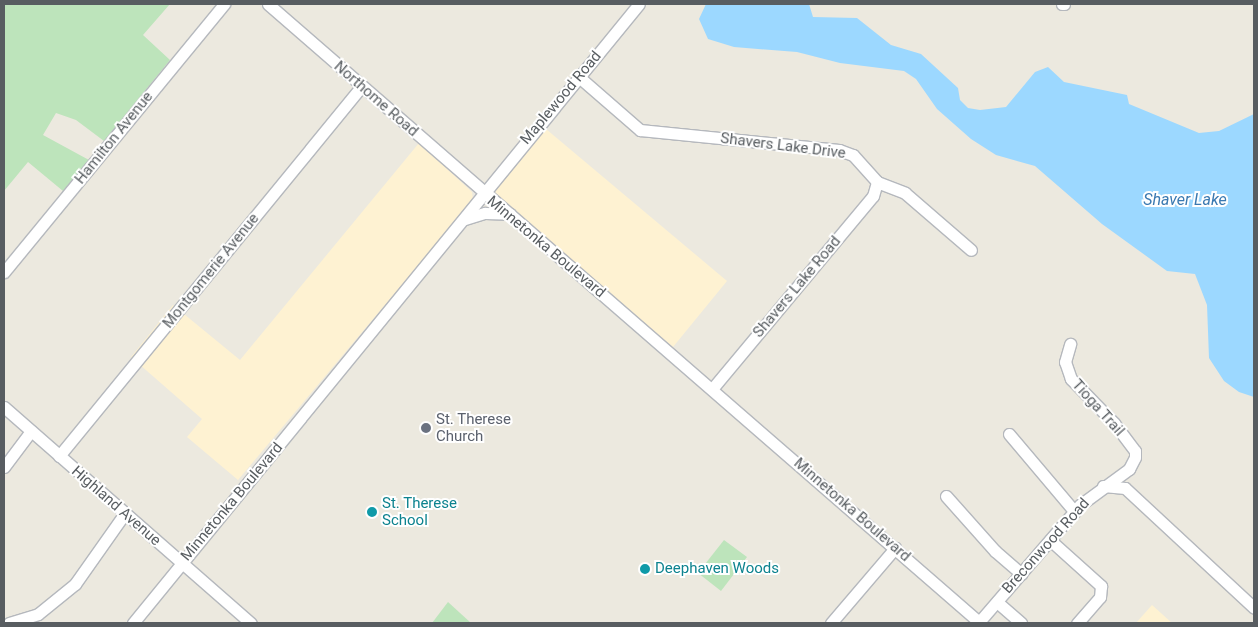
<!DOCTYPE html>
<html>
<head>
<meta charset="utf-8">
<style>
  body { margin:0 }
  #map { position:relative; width:1258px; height:627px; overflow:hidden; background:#ece9df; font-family:Roboto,sans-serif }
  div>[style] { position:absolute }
  .commercial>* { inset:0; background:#fef2d2 }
  .green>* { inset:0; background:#bde4bb }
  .water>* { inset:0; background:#9cd8ff }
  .roads { filter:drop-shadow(1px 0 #b5b8bd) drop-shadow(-1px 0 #b5b8bd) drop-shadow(0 1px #b5b8bd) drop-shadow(0 -1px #b5b8bd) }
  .minor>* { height:11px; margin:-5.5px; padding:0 5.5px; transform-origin:5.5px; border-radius:5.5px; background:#fff }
  .dots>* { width:14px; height:14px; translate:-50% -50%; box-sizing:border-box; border:2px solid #fff; border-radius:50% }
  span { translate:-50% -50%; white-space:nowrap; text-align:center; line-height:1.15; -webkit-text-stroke:4px #fff; paint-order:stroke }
  .street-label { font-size:15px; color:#585d61 }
  .worship-label { font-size:15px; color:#5b616d }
  .left { translate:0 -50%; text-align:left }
  .culture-label { font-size:15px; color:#0d838f }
  .water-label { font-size:16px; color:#3a79b1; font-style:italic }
  .frame { position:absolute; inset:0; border:5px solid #585d61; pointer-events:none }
</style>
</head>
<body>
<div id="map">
  <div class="commercial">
    <i style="clip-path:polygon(546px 129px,727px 281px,673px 347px,496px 197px,495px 187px)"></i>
    <i style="clip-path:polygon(419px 143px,472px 192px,473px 200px,238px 480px,187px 437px,202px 419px,131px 357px,173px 305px,240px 360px)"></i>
    <i style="clip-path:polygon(1152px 605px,1172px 623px,1136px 623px)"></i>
  </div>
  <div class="green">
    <i style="clip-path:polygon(4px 4px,170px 4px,143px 35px,170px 60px,104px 141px,76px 120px,56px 113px,43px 135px,89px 160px,63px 191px,28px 162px,4px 191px)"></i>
    <i style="clip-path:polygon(724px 540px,747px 557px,721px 591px,698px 573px)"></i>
    <i style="clip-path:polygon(448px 602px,471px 623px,432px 623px)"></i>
  </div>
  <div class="water">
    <i style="clip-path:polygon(706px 4px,809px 4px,813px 17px,857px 18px,891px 45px,921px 54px,958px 88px,960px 100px,968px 108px,980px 110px,1006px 107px,1035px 72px,1048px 67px,1064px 82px,1127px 95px,1129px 104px,1199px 133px,1219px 131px,1254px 114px,1254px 397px,1239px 392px,1224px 381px,1209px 358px,1207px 305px,1195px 274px,1167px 271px,1102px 224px,1035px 166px,996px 155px,971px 139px,937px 109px,916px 79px,904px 71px,840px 63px,797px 52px,734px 47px,708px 39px,699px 19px)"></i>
  </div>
  <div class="roads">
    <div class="minor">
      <i style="left:268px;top:4px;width:943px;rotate:41deg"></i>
      <i style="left:1062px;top:4px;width:2px"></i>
      <i style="left:579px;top:77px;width:81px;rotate:41deg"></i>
      <i style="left:640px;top:130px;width:200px;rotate:5.7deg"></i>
      <i style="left:839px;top:150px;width:15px;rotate:20deg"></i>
      <i style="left:853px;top:155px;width:36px;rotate:48deg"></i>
      <i style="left:877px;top:182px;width:30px;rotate:21deg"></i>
      <i style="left:905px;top:193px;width:87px;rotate:40.8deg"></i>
      <i style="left:465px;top:219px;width:21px;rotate:-17deg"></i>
      <i style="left:485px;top:213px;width:25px;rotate:2deg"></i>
      <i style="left:4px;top:272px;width:347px;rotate:-50.6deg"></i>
      <i style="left:712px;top:389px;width:251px;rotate:-50.2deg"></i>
      <i style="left:873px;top:196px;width:15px;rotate:-74deg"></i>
      <i style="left:4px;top:407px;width:328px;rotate:41.2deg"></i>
      <i style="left:1009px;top:434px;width:102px;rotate:49.8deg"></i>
      <i style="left:59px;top:456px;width:478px;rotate:-50.7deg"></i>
      <i style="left:4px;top:467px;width:45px;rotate:-53.1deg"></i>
      <i style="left:1103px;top:486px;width:22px;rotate:5deg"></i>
      <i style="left:1125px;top:488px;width:176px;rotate:42.9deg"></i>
      <i style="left:946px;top:496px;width:74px;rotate:48.3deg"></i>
      <i style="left:995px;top:551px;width:35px;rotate:41deg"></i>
      <i style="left:1050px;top:540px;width:69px;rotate:42deg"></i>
      <i style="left:1101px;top:586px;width:11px;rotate:95deg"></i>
      <i style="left:1100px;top:597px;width:35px;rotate:131deg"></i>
      <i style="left:997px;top:602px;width:32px;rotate:41deg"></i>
      <i style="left:979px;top:622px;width:155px;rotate:-49.2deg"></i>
      <i style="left:1080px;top:505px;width:61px;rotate:-36.3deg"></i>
      <i style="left:1129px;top:469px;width:13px;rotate:-63deg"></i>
      <i style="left:1135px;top:457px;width:6px;rotate:-90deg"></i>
      <i style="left:1135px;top:451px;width:35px;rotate:-127deg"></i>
      <i style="left:1114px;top:423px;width:62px;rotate:-134.3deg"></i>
      <i style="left:1071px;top:379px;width:18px;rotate:-109deg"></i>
      <i style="left:1065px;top:362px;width:19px;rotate:-74deg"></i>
      <i style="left:9px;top:623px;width:30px;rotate:-17deg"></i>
      <i style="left:38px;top:614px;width:48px;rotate:-39deg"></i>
      <i style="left:75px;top:584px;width:87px;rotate:-54.8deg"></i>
      <i style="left:133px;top:623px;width:799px;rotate:-50.74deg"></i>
      <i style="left:831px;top:623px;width:99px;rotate:-49.5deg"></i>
    </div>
  </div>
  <div class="dots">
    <i style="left:426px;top:428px;background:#6b7280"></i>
    <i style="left:372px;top:512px;background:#0f9aa8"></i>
    <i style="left:645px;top:569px;background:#0f9aa8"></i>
  </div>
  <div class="street-label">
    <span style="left:561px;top:98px;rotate:-50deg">Maplewood Road</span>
    <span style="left:376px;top:99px;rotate:41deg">Northome Road</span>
    <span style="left:114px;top:138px;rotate:-51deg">Hamilton Avenue</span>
    <span style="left:783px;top:146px;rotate:7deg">Shavers Lake Drive</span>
    <span style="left:546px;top:247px;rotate:40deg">Minnetonka Boulevard</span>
    <span style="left:211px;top:271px;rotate:-51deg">Montgomerie Avenue</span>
    <span style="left:797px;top:287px;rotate:-50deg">Shavers Lake Road</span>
    <span style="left:1098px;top:408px;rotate:48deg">Tioga Trail</span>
    <span style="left:232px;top:502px;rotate:-50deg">Minnetonka Boulevard</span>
    <span style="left:116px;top:506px;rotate:41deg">Highland Avenue</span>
    <span style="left:852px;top:510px;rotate:41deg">Minnetonka Boulevard</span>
    <span style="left:1046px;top:546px;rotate:-48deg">Breconwood Road</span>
  </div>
  <div class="worship-label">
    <span class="left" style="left:436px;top:428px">St. Therese<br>Church</span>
  </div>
  <div class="culture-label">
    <span class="left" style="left:382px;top:512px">St. Therese<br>School</span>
    <span class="left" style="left:655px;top:569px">Deephaven Woods</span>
  </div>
  <div class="water-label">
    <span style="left:1185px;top:200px">Shaver Lake</span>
  </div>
  <div class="frame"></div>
</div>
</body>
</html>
